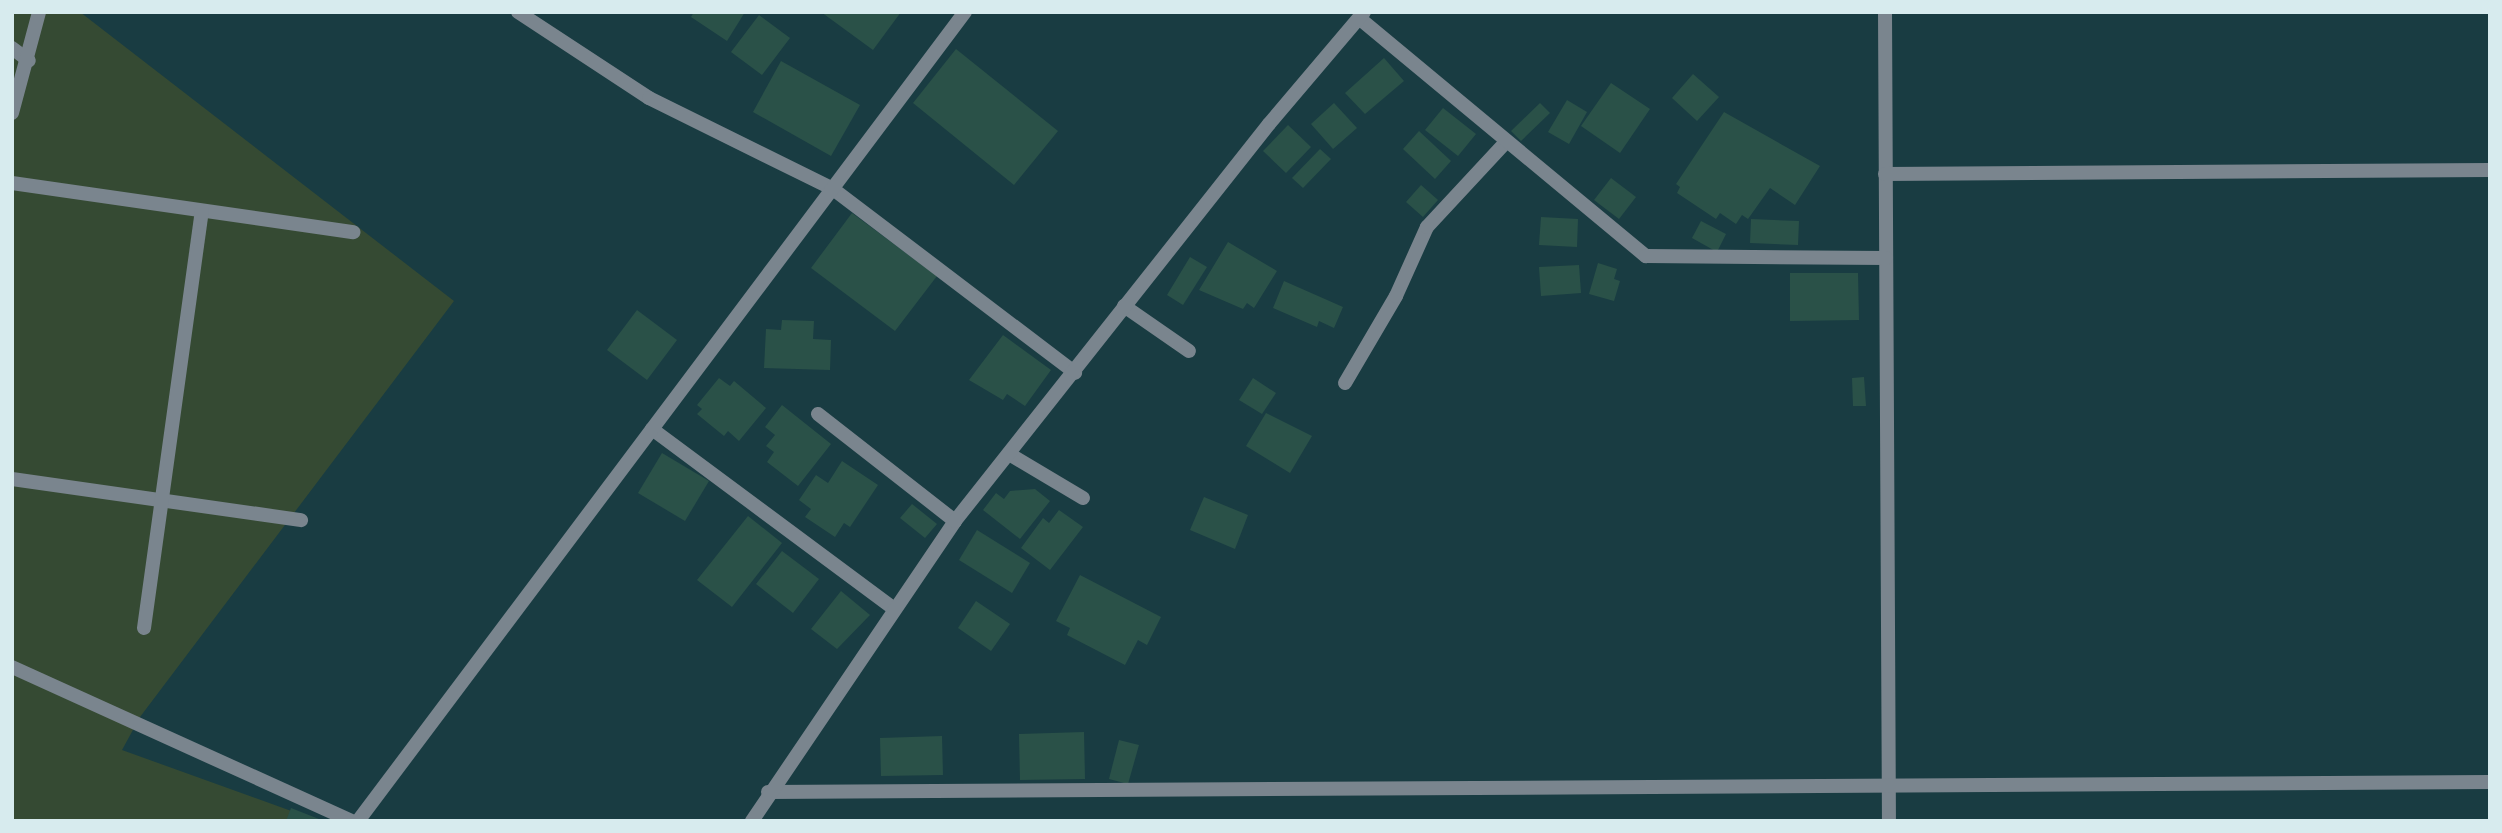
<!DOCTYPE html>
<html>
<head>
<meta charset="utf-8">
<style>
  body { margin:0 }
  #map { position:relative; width:2502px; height:833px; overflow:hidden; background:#193c42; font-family:"Sofia Sans Condensed",sans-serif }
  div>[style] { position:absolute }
  .green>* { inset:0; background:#354a33 }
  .building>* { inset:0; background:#2a5148 }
  .lane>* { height:14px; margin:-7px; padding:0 7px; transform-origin:7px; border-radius:7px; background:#7a858e }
  .street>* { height:14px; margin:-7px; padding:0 7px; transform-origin:7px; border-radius:7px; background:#7a858e }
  span { translate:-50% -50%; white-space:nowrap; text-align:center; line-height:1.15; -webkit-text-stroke:5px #122123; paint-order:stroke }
  .frame { position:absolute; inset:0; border:14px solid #d7ebee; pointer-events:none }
</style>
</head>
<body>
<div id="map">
  <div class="green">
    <i style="clip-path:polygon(12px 12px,80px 12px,454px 301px,140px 717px,122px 750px,308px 817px,305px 821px,12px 821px)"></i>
  </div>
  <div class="building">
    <i style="clip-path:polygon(694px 12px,745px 12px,727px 41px,691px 17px)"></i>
    <i style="clip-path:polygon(821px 12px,901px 12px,873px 50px)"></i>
    <i style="clip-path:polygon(759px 15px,790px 38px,762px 75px,731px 52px)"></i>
    <i style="clip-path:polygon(956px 49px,1058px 131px,1014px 185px,913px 103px)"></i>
    <i style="clip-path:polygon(1384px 58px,1404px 81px,1365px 114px,1345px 93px)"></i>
    <i style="clip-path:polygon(781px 61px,860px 105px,831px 156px,753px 112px)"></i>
    <i style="clip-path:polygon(1693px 74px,1719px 97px,1697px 121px,1672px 98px)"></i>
    <i style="clip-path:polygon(1611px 83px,1650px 109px,1620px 153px,1581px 126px)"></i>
    <i style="clip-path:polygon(1567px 100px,1587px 112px,1569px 144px,1548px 132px)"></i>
    <i style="clip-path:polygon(1334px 103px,1357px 128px,1333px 149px,1311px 124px)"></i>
    <i style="clip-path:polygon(1540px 103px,1550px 113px,1521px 141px,1511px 131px)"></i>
    <i style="clip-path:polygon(1443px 108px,1476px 134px,1458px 156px,1425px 130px)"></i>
    <i style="clip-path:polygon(1724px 112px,1820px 166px,1795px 205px,1770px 188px,1748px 219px,1742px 215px,1736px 224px,1720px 213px,1716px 219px,1677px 193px,1680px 187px,1676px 184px)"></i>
    <i style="clip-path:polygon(1288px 125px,1311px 147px,1286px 173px,1263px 151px)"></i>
    <i style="clip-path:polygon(1419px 131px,1451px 161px,1435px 179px,1403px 149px)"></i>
    <i style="clip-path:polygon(1320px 149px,1331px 159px,1303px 188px,1292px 178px)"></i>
    <i style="clip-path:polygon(1611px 178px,1636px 197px,1619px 219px,1594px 200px)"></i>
    <i style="clip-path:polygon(1421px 185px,1438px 200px,1423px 217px,1406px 202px)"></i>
    <i style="clip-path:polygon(852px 213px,937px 276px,895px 331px,811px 268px)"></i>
    <i style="clip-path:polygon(1541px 217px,1578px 219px,1577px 247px,1539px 245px)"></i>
    <i style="clip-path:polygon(1751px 219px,1799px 221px,1798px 245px,1750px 243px)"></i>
    <i style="clip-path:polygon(1701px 221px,1726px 234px,1717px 252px,1692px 238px)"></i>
    <i style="clip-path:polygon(1228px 242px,1277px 271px,1254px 308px,1247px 303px,1243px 309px,1199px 290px)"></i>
    <i style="clip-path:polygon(1190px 257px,1207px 267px,1183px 305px,1167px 295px)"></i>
    <i style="clip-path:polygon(1598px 263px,1617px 269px,1614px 279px,1620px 281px,1614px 301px,1589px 294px)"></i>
    <i style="clip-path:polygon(1579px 265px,1581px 293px,1541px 296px,1539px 267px)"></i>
    <i style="clip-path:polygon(1790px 273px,1858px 273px,1859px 320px,1790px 321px)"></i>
    <i style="clip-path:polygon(1284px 281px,1343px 307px,1334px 328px,1319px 321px,1317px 327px,1273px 308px)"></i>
    <i style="clip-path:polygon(637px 310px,677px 340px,647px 380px,607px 350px)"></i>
    <i style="clip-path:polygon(782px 320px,814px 321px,813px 339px,831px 340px,830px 370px,764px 368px,766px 329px,781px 330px)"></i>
    <i style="clip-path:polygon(1003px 335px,1051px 370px,1025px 406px,1007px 394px,1003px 400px,969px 380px)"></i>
    <i style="clip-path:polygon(1864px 377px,1866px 406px,1853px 406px,1852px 378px)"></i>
    <i style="clip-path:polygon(719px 378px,730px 386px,734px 381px,766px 408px,739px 441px,728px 431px,724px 436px,697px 414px,702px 409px,697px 405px)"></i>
    <i style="clip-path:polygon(1253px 378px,1276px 393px,1262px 414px,1239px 400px)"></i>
    <i style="clip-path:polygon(782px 405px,831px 444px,798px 486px,767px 462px,774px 452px,766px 446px,775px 435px,765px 427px)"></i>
    <i style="clip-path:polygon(1266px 413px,1312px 436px,1290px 473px,1246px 446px)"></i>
    <i style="clip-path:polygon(662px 453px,709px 481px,685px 521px,638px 493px)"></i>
    <i style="clip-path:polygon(842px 461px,878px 485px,850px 527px,844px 523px,835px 537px,805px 517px,811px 509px,799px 500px,816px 475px,828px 483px)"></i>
    <i style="clip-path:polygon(1035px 489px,1050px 501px,1020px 539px,983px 510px,996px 493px,1004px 499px,1010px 491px)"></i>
    <i style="clip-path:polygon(1204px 497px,1248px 515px,1235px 549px,1190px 530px)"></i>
    <i style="clip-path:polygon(912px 504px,937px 524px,925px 538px,900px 518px)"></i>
    <i style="clip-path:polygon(1059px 510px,1083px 527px,1050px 570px,1021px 548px,1043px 518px,1049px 523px)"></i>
    <i style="clip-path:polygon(748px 516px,782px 543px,732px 607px,697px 580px)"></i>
    <i style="clip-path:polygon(977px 530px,1030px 563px,1012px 593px,959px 560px)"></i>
    <i style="clip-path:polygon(782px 551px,819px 579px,793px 613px,756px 584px)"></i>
    <i style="clip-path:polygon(1080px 575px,1161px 617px,1147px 645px,1138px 640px,1125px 665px,1067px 635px,1070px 628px,1056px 621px)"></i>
    <i style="clip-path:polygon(841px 591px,870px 615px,837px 649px,811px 629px)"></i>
    <i style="clip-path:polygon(976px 601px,1010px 624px,991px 651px,958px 628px)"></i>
    <i style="clip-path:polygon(1084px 732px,1085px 779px,1020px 780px,1019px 734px)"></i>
    <i style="clip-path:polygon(942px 736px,943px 775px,881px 776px,880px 738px)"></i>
    <i style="clip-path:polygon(1119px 740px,1139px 745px,1128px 784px,1109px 779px)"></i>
    <i style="clip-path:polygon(291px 808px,324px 821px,286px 821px)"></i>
  </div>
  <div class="lane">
    <i style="left:12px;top:48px;width:21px;rotate:37deg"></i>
    <i style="left:12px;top:113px;width:105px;rotate:-75deg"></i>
    <i style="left:12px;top:183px;width:345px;rotate:8.2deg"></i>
    <i style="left:1124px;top:306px;width:79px;rotate:34.7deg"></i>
    <i style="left:1345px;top:383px;width:101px;rotate:-59.6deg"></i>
    <i style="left:1396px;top:296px;width:76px;rotate:-65.8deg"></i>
    <i style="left:1427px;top:227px;width:117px;rotate:-47.1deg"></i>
    <i style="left:818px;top:414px;width:174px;rotate:38deg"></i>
    <i style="left:1009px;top:454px;width:86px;rotate:30.7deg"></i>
    <i style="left:12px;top:479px;width:292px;rotate:8.1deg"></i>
    <i style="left:144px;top:628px;width:421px;rotate:-82.1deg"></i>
  </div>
  <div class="street">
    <i style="left:518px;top:12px;width:157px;rotate:33.3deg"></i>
    <i style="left:649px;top:98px;width:205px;rotate:26.3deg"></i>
    <i style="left:833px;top:189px;width:304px;rotate:37.2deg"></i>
    <i style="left:1885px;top:12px;width:809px;rotate:89.72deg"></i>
    <i style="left:1359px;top:18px;width:373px;rotate:39.7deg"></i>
    <i style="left:1646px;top:256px;width:240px;rotate:0.5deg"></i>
    <i style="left:1885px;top:174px;width:605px;rotate:-0.38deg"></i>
    <i style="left:652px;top:429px;width:300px;rotate:36.6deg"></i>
    <i style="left:12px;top:667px;width:372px;rotate:24.4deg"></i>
    <i style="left:768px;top:792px;width:1722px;rotate:-0.33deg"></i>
    <i style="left:358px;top:821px;width:1011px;rotate:-53.12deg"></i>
    <i style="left:752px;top:821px;width:362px;rotate:-55.9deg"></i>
    <i style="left:955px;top:521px;width:506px;rotate:-51.66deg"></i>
    <i style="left:1269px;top:124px;width:147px;rotate:-49.7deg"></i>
  </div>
  <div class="frame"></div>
</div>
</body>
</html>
